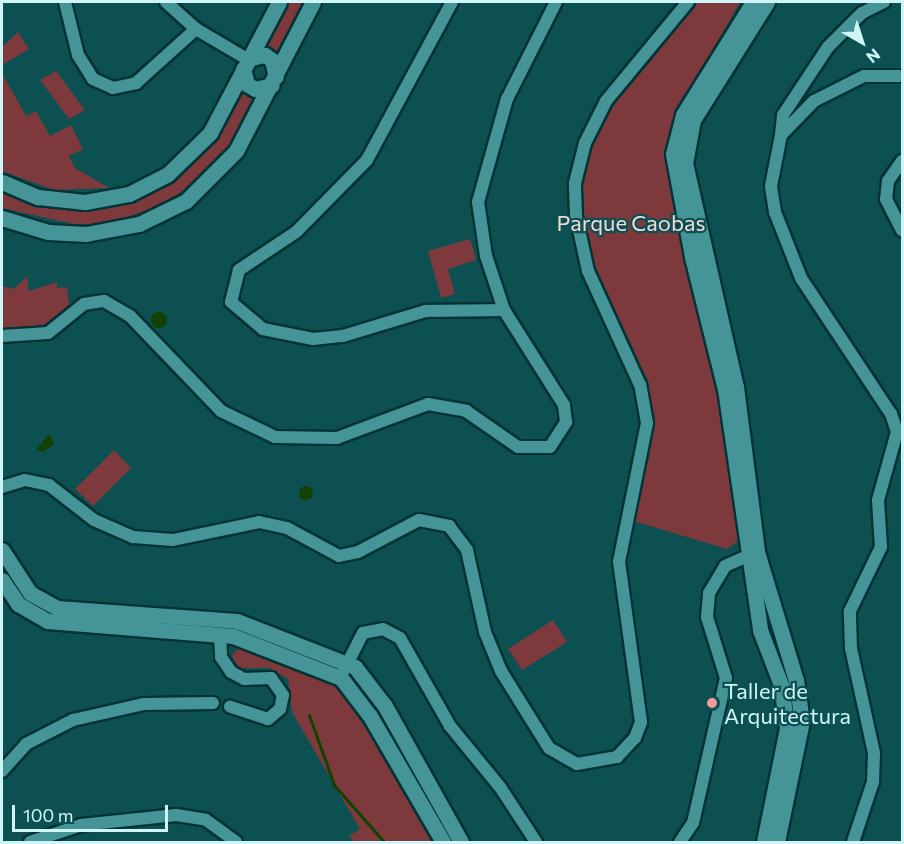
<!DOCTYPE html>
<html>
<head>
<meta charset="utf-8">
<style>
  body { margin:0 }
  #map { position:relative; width:904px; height:844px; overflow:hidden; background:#0c5052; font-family:Commissioner,sans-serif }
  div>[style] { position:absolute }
  .green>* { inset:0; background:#7d393c }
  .water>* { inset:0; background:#124100 }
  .round { border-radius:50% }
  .stream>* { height:3px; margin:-1.5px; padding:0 1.5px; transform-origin:1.5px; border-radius:1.5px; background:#124100 }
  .roads { filter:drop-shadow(2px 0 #043335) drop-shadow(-2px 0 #043335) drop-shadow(0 2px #043335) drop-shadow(0 -2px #043335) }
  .street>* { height:12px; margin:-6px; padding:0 6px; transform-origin:6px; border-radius:6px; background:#459598 }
  .secondary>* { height:15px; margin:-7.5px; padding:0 7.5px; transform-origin:7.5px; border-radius:7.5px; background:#459598 }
  .dots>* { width:16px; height:16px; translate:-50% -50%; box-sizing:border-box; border:3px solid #0c5052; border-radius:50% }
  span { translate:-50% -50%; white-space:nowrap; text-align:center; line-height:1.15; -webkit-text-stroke:4.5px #0c5052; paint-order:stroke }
  .park-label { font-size:22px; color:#f4dbdb }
  .poi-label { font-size:22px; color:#cff5f6 }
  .left { translate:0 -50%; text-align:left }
  .frame { position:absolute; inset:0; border:3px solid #cff5f6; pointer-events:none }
  .north { position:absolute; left:832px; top:12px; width:60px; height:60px; -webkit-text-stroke:4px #0c5052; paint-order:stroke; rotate:141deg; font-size:16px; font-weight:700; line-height:24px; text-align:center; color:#cff5f6 }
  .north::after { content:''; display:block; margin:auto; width:21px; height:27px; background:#cff5f6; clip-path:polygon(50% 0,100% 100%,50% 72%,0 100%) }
  .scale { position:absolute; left:12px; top:805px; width:156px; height:27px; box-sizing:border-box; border:3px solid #cff5f6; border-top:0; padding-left:8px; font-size:18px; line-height:21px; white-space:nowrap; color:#cff5f6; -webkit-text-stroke:4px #0c5052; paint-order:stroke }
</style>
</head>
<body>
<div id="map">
  <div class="green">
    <i style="clip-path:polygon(285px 2px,306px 2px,278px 61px,262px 51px)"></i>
    <i style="clip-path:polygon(697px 2px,740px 2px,679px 113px,739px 540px,727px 549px,630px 520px,649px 458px,652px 409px,594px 269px,581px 215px,581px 183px,591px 145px,611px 104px)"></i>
    <i style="clip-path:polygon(18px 32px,29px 49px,2px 65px,2px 47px)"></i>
    <i style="clip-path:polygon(56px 71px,85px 110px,69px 119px,40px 80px)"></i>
    <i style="clip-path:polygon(2px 73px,26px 116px,36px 111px,50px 136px,71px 125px,83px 149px,69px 156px,75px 168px,109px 188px,54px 190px,2px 171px)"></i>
    <i style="clip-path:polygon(241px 91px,252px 94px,253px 100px,229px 145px,190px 187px,156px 207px,113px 222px,78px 225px,2px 208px,2px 191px,65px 209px,142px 197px,204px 151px)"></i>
    <i style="clip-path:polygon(470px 239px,476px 260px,448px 269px,455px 294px,441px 298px,428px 251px)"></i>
    <i style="clip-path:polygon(27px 276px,29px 291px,57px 282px,57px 288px,67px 287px,69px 305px,42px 327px,2px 329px,2px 286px,14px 289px)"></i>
    <i style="clip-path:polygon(114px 450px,131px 468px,93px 506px,75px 489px)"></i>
    <i style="clip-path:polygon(553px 620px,567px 642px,522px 670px,508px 649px)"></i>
    <i style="clip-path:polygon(241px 644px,340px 680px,439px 842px,354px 842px,349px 836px,360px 829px,292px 712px,288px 679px,269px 668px,238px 668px,232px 656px)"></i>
  </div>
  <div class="water">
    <i class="round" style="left:151px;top:312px;width:16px;height:16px"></i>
    <i style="clip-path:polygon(49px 434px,54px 444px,43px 452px,36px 450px)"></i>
    <i class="round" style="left:299px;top:486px;width:14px;height:14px"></i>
  </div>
  <div class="stream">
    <i style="left:309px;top:715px;width:74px;rotate:70.3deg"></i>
    <i style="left:334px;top:785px;width:76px;rotate:48.7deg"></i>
  </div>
  <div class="roads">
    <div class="street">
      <i style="left:65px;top:2px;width:55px;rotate:76.2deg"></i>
      <i style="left:78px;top:55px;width:28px;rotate:58deg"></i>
      <i style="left:93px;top:79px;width:22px;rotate:24deg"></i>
      <i style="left:113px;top:88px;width:24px;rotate:-12deg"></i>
      <i style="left:136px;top:83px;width:81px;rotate:-42deg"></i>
      <i style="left:166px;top:2px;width:40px;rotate:42deg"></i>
      <i style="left:196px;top:29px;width:59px;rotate:30.5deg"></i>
      <i style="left:452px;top:2px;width:179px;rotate:118.3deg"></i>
      <i style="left:367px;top:160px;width:101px;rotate:134.6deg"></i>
      <i style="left:296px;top:232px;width:69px;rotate:146.3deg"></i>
      <i style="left:239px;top:270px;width:33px;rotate:104deg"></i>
      <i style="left:231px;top:302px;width:42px;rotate:40.2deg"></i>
      <i style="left:263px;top:329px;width:51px;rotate:11.3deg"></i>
      <i style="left:313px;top:339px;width:30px;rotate:-6deg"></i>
      <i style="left:343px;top:336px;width:87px;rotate:-16.8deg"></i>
      <i style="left:426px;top:311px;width:78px;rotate:-0.7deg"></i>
      <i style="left:781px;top:135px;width:20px;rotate:-84deg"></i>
      <i style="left:783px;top:115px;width:82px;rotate:-56.5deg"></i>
      <i style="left:828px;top:47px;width:48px;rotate:-45deg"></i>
      <i style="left:862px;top:13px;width:25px;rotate:-27deg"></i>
      <i style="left:902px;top:161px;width:24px;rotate:125deg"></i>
      <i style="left:888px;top:181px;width:18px;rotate:96deg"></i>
      <i style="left:886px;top:199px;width:35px;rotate:63deg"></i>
      <i style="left:2px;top:336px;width:46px;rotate:-3.7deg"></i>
      <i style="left:48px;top:333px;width:46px;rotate:-38.9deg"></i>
      <i style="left:84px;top:304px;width:20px;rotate:-9deg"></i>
      <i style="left:104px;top:301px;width:30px;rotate:30deg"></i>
      <i style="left:130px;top:316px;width:132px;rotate:46.2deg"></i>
      <i style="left:221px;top:411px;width:60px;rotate:25.7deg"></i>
      <i style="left:275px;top:437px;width:62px;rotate:0.9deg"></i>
      <i style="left:337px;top:438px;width:97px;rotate:-20.5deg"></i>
      <i style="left:428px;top:404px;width:39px;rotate:10deg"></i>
      <i style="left:466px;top:411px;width:63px;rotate:34.7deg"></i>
      <i style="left:518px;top:447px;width:32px"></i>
      <i style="left:550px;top:447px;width:30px;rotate:-57deg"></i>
      <i style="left:566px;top:422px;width:17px;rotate:-97deg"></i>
      <i style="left:564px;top:405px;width:112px;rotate:-122.3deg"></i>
      <i style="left:504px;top:310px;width:57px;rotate:-108.4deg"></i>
      <i style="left:486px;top:256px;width:55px;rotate:-98.4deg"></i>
      <i style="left:478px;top:202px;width:107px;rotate:-74.3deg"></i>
      <i style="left:507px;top:99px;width:109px;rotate:-63.2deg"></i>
      <i style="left:2px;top:487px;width:24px;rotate:-17deg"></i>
      <i style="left:25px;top:480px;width:25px;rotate:12deg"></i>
      <i style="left:49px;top:485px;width:57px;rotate:37.9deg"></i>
      <i style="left:94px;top:520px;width:43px;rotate:23.6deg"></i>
      <i style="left:133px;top:537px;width:40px;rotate:4.3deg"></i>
      <i style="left:173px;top:540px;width:88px;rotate:-11.8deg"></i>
      <i style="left:259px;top:522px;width:29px;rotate:12deg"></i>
      <i style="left:287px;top:528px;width:59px;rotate:28.3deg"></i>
      <i style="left:339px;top:556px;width:19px;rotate:-12deg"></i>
      <i style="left:358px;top:552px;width:69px;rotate:-27.7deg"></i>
      <i style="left:419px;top:520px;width:31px;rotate:11deg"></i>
      <i style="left:449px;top:526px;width:30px;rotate:53deg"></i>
      <i style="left:467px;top:550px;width:84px;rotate:77.6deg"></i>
      <i style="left:485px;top:632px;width:42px;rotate:67.7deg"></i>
      <i style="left:501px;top:671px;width:91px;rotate:58.1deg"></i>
      <i style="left:549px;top:748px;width:32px;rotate:30deg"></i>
      <i style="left:577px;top:764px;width:41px;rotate:-9.9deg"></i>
      <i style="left:617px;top:757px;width:26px;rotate:-47deg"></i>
      <i style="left:635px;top:738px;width:17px;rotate:-69deg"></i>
      <i style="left:641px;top:722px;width:162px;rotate:-97.8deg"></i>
      <i style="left:619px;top:562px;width:142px;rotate:-78.6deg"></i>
      <i style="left:647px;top:423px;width:39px;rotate:-100deg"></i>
      <i style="left:640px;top:385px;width:125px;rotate:-114.5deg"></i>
      <i style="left:588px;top:271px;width:56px;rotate:-102.3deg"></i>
      <i style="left:576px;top:216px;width:33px;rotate:-92deg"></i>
      <i style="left:575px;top:183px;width:41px;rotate:-76deg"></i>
      <i style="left:585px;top:143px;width:47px;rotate:-63.4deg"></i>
      <i style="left:606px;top:101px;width:129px;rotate:-50.4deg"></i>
      <i style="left:220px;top:635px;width:22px;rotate:87deg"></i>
      <i style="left:221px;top:657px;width:18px;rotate:56deg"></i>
      <i style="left:231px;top:672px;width:15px;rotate:28deg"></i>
      <i style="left:244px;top:679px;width:27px;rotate:-2deg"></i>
      <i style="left:271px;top:678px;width:21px;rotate:55deg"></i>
      <i style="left:283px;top:695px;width:14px;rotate:102deg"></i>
      <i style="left:280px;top:709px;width:16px;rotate:140deg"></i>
      <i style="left:268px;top:719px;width:40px;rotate:-162deg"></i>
      <i style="left:343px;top:672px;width:44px;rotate:-62.9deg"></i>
      <i style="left:363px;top:633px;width:20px;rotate:-11deg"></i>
      <i style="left:383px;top:629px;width:19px;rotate:28deg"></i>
      <i style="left:400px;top:638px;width:101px;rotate:60.4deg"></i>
      <i style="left:450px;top:726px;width:79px;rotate:50.7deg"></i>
      <i style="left:500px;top:787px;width:66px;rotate:56.8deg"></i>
      <i style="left:2px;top:771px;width:36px;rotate:-48deg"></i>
      <i style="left:26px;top:744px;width:53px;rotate:-27.1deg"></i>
      <i style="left:73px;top:720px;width:73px;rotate:-12.7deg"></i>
      <i style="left:144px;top:704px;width:69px;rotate:-0.8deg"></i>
      <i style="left:30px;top:842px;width:54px;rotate:-18.4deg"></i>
      <i style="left:81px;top:825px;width:96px;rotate:-6deg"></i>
      <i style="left:176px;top:815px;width:30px;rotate:9deg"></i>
      <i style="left:206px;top:820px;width:37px;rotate:36deg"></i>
      <i style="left:680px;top:842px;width:23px;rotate:-56deg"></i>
      <i style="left:693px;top:823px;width:149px;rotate:-77.2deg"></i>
      <i style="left:726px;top:678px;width:64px;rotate:-107.3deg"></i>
      <i style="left:707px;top:617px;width:24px;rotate:-85deg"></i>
      <i style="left:709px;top:593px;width:31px;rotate:-59deg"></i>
      <i style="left:725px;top:566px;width:34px;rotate:-24deg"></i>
      <i style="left:853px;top:842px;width:63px;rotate:-71.6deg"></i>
      <i style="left:873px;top:782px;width:29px;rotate:-88deg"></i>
      <i style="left:874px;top:753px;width:107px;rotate:-102.4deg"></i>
      <i style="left:851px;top:648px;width:37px;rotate:-92deg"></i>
      <i style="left:850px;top:611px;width:71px;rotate:-64.2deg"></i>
      <i style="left:881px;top:547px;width:47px;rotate:-93.7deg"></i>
      <i style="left:878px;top:500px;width:71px;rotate:-74.4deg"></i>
      <i style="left:897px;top:432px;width:19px;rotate:-108deg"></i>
      <i style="left:891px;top:414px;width:163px;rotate:-123.5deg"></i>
      <i style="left:801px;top:278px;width:71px;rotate:-111.5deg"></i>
      <i style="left:775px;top:212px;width:26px;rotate:-99deg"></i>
      <i style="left:771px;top:186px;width:52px;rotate:-78.9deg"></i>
      <i style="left:781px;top:135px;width:47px;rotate:-45.9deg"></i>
      <i style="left:814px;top:101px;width:56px;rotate:-26.6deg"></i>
      <i style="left:864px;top:76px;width:38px"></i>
    </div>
    <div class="secondary">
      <i style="left:753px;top:2px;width:133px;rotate:121.8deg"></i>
      <i style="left:683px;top:115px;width:40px;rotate:104.4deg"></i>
      <i style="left:673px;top:154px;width:105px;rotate:79.5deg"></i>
      <i style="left:692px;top:257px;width:136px;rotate:76deg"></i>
      <i style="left:725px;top:389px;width:244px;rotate:81.7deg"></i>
      <i style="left:760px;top:630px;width:59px;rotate:69.1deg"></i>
      <i style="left:781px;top:685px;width:43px;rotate:82.1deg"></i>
      <i style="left:787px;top:728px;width:116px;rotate:101.4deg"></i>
      <i style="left:767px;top:2px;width:139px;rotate:122.1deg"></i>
      <i style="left:693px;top:120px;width:44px;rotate:100.5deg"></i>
      <i style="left:685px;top:163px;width:230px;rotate:77.2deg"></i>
      <i style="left:736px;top:387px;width:166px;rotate:82.7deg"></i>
      <i style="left:757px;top:552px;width:134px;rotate:73.1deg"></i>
      <i style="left:796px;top:680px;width:41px;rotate:81.7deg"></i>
      <i style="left:802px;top:721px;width:124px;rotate:101.7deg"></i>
      <i style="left:247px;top:59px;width:18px;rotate:-13deg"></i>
      <i style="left:265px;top:55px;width:9px;rotate:36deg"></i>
      <i style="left:272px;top:60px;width:17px;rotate:77deg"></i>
      <i style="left:243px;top:69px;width:16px;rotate:75deg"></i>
      <i style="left:247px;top:84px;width:9px;rotate:32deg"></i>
      <i style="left:255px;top:89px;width:17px;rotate:-13deg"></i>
      <i style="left:2px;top:182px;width:39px;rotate:23deg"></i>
      <i style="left:38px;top:197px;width:47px;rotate:6.1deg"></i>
      <i style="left:85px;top:202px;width:45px;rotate:-10.3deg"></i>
      <i style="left:129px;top:194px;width:44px;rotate:-27.1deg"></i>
      <i style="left:168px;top:174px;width:59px;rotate:-44.3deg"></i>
      <i style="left:210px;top:133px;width:148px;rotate:-62.2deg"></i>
      <i style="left:2px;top:218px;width:48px;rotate:16.9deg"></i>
      <i style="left:48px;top:232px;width:38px;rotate:3deg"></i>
      <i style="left:86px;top:234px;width:54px;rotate:-10.7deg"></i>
      <i style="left:139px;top:224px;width:52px;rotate:-26.1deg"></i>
      <i style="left:186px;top:201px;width:71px;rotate:-45deg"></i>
      <i style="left:236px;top:151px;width:168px;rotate:-62.7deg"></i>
      <i style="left:2px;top:550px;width:51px;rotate:56.9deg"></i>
      <i style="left:30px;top:593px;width:31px;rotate:29deg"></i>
      <i style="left:57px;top:608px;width:180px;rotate:4.1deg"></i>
      <i style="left:237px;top:621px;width:127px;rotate:21.3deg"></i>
      <i style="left:355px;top:667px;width:49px;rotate:52.4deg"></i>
      <i style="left:385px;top:706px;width:156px;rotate:60.8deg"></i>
      <i style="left:2px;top:580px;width:29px;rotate:56deg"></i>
      <i style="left:18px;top:604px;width:34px;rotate:30deg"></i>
      <i style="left:47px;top:621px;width:187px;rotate:4.6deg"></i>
      <i style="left:233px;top:636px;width:116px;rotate:21.3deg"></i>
      <i style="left:341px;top:678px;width:48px;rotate:52.7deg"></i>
      <i style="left:370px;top:716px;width:146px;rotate:59.9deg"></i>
    </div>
  </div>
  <div class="dots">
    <i style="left:712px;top:703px;background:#f59b9c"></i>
  </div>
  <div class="park-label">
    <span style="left:631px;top:223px">Parque Caobas</span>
  </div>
  <div class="poi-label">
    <span class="left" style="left:724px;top:703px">Taller de<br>Arquitectura</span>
  </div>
  <div class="frame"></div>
  <div class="north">N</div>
  <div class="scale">100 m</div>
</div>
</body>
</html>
